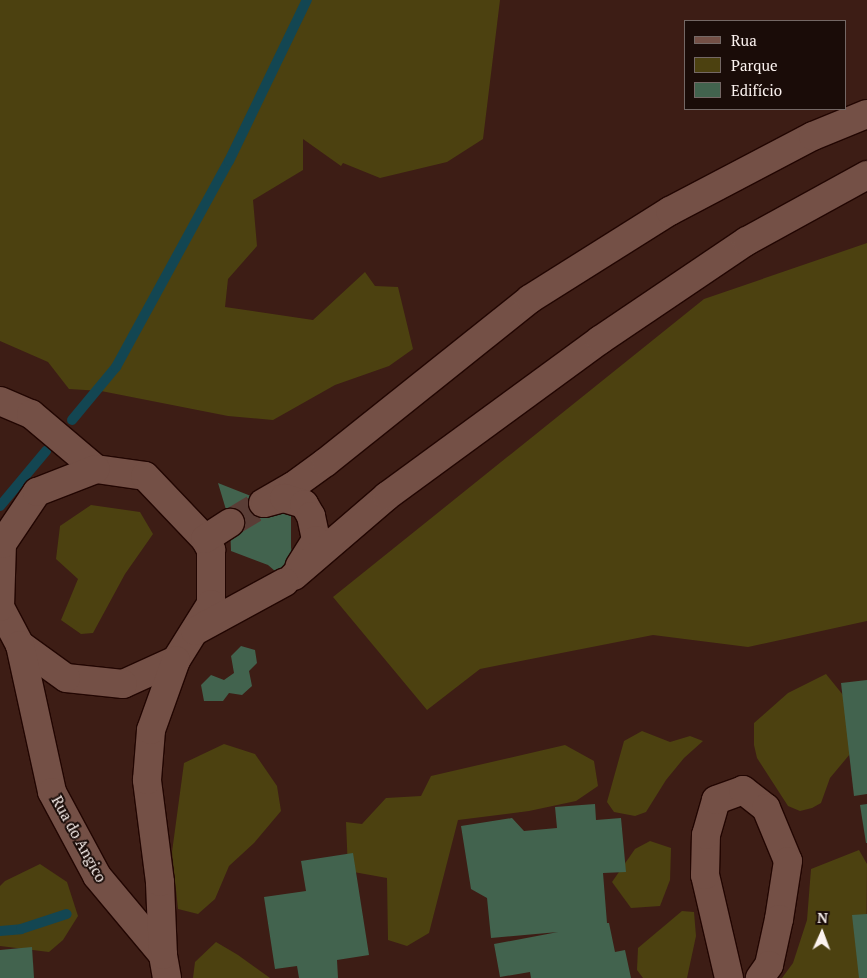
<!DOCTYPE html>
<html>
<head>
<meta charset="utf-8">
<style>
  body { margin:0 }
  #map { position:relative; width:867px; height:978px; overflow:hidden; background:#3d1d15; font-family:"PT Serif",serif }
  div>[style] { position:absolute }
  .green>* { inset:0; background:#4c4110 }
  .stream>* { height:10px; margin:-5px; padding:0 5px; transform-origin:5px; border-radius:5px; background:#134652 }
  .building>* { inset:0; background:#42634e }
  .minor-tunnel>* { height:28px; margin-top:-14px; transform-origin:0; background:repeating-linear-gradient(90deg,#5a3d36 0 28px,transparent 0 42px) }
  .roads { filter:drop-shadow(1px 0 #220602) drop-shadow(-1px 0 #220602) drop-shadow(0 1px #220602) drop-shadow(0 -1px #220602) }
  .minor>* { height:28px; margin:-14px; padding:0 14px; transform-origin:14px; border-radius:14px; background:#745046 }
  span { translate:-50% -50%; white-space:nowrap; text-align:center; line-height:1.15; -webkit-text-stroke:4px #1a0c08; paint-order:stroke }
  .street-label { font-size:15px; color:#fcf3f0 }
  .legend { position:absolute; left:684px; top:20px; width:162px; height:90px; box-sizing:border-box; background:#1a0c08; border:1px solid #746865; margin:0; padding:6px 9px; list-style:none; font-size:15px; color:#fcf3f0 }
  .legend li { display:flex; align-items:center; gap:10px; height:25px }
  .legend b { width:25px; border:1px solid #746865 }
  .north { position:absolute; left:797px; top:908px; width:50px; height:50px; -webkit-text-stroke:4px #1a0c08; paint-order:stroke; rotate:2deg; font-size:14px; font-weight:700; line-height:20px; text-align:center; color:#fcf3f0 }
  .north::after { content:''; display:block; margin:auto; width:18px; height:22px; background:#fcf3f0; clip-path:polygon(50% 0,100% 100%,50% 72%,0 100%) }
</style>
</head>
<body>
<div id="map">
  <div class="green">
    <i style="clip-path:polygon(0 0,500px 0,483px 139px,447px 162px,380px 178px,343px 163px,341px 166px,303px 139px,303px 170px,253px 200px,257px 246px,228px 279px,225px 307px,313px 320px,365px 272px,375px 286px,398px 287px,413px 349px,389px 366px,335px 385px,273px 420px,228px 416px,101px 391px,69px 389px,48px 362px,0 341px)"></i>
    <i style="clip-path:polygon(867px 243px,867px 621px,748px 647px,653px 635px,480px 669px,427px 710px,333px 597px,704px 299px)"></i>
    <i style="clip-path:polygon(91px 505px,140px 512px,153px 534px,125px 574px,93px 633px,81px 634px,61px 620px,78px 579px,56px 559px,60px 526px)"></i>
    <i style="clip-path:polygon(826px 674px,856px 711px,855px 748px,830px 778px,821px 803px,812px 808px,800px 811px,788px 806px,757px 758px,754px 745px,754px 723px,788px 693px)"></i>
    <i style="clip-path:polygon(642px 731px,670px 742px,690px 736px,703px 741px,684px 758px,666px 780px,646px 812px,635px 816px,614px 812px,607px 802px,624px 741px)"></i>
    <i style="clip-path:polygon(224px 744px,255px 754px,277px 786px,281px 811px,254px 843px,229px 866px,215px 899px,198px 914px,178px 909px,172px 852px,184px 763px)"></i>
    <i style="clip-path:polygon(565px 745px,594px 761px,598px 786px,576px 801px,529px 811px,458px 820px,429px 933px,407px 946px,388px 940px,387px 878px,348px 871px,346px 822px,362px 824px,386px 798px,421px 796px,431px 776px)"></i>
    <i style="clip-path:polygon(650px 841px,671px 848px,670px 880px,660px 906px,631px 908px,612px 882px,635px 849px)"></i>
    <i style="clip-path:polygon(859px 850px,867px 864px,866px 978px,782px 978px,793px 963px,807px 920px,811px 869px)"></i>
    <i style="clip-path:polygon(40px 864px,67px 882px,78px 916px,63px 940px,49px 952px,0 946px,0 886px,5px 881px)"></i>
    <i style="clip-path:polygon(682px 911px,694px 912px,696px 936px,687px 978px,643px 978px,637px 970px,638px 948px)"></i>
    <i style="clip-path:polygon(216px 942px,238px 955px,270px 978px,193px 978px,195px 962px)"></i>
  </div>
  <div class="stream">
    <i style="left:72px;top:420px;width:69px;rotate:-50.3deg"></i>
    <i style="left:116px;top:367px;width:235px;rotate:-61.3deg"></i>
    <i style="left:229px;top:161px;width:179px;rotate:-64.2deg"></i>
    <i style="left:0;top:506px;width:72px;rotate:-50.1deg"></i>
    <i style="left:0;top:931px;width:21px;rotate:-5deg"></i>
    <i style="left:21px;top:929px;width:48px;rotate:-18.1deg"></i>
  </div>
  <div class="building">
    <i style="clip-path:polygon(218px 483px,291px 512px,291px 547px,296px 589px,268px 565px,231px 551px,230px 523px)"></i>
    <i style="clip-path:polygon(241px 646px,255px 650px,257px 663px,249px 671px,252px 686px,242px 695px,229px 693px,223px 701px,204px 701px,201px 685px,211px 675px,224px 680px,234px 673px,231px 656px)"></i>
    <i style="clip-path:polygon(867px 680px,867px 794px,854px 796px,841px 683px)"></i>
    <i style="clip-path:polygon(595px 804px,596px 820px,621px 818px,626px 872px,603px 873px,607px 923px,609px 923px,615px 952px,625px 950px,631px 978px,531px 978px,530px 972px,500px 977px,494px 944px,558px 932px,491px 938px,487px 898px,471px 889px,461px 826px,512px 818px,524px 831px,557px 828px,555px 807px)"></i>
    <i style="clip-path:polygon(867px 804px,867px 843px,866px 843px,860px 805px)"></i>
    <i style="clip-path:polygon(353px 853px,369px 955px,337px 960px,338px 978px,299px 978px,297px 966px,275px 969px,264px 897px,306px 891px,301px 861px)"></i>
    <i style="clip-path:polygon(867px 914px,867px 978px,859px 978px,852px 915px)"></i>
    <i style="clip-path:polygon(32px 947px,34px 978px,0 978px,0 950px)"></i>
  </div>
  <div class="minor-tunnel">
    <i style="left:230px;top:523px;width:39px;rotate:-31deg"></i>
  </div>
  <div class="roads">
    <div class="minor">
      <i style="left:0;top:401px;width:34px;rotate:23deg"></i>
      <i style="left:31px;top:414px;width:85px;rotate:40.2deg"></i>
      <i style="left:96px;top:469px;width:49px;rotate:8.1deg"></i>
      <i style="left:145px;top:476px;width:87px;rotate:46.4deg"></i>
      <i style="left:205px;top:539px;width:13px;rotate:61deg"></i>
      <i style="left:211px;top:550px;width:54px;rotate:90deg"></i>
      <i style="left:211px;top:604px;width:66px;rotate:122deg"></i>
      <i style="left:176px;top:660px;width:58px;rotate:155.6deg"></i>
      <i style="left:123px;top:684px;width:57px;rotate:-174deg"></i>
      <i style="left:66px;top:678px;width:57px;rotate:-144.3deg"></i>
      <i style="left:20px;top:645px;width:43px;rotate:-117.8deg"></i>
      <i style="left:0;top:607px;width:63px;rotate:-88.2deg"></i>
      <i style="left:2px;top:544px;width:63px;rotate:-56.1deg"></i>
      <i style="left:37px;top:492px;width:63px;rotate:-21.3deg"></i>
      <i style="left:263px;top:503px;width:34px;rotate:-30deg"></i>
      <i style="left:293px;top:486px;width:41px;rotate:-36deg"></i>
      <i style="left:326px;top:462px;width:261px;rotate:-38.6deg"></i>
      <i style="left:530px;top:299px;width:165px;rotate:-32.2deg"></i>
      <i style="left:670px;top:211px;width:161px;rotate:-27.7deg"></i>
      <i style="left:813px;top:136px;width:58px;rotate:-22.2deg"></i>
      <i style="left:265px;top:503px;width:20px;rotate:-15deg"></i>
      <i style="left:284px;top:498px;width:21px;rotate:17deg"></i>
      <i style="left:304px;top:504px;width:14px;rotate:60deg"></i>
      <i style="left:311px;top:516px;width:25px;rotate:78deg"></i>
      <i style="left:316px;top:540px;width:31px;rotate:122deg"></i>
      <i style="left:205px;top:539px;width:30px;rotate:-33deg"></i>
      <i style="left:294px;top:576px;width:123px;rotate:-40.7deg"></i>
      <i style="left:387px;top:496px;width:264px;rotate:-36.2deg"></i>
      <i style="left:600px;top:340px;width:177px;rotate:-34deg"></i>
      <i style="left:747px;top:241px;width:137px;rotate:-28.8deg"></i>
      <i style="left:195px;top:631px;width:102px;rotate:-28.6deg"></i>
      <i style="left:20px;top:645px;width:150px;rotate:77.7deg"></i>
      <i style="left:52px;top:792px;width:95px;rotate:61.8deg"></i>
      <i style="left:97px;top:876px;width:103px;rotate:50.1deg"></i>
      <i style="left:167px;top:978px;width:23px;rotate:-100deg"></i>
      <i style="left:163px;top:955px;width:73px;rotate:-92.4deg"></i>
      <i style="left:160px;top:882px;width:103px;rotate:-97.3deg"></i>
      <i style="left:147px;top:780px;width:50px;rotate:-85.4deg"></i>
      <i style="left:151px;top:730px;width:74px;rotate:-70.3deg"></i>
      <i style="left:729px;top:978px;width:106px;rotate:-103.1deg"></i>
      <i style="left:705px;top:875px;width:40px;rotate:-88.6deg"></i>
      <i style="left:706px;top:835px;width:36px;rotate:-74deg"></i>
      <i style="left:716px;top:800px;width:29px;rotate:-20deg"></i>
      <i style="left:743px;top:790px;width:29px;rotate:38deg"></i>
      <i style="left:766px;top:808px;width:57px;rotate:67.5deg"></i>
      <i style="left:788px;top:861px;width:59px;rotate:98.8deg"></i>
      <i style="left:779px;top:919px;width:47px;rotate:102.3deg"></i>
      <i style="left:769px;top:965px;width:16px;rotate:125deg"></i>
    </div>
  </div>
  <div class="street-label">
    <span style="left:79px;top:839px;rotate:61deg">Rua do Angico</span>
  </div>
  <ul class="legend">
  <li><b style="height:6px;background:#745046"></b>Rua</li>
  <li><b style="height:14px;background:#4c4110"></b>Parque</li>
  <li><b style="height:14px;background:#42634e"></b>Edifício</li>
  </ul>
  <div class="north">N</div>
</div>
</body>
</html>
